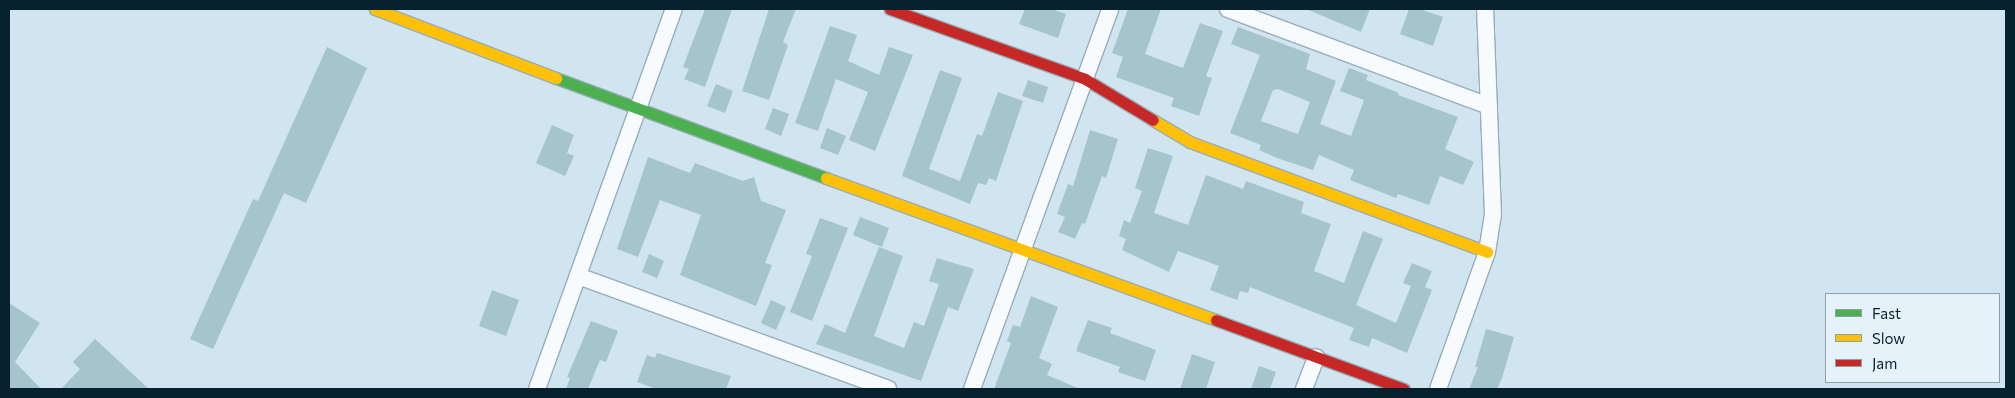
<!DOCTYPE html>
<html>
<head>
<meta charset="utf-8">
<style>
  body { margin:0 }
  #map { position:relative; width:2015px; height:398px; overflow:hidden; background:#d0e5f0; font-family:Commissioner,sans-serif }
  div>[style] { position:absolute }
  .building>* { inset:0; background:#a6c4cc }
  .roads { filter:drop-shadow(1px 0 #98adb8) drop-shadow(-1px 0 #98adb8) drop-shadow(0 1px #98adb8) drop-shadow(0 -1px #98adb8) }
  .street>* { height:16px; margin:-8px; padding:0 8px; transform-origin:8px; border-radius:8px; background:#f8fbfd }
  .fast>* { height:11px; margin:-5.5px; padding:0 5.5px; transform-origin:5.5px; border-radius:5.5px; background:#4caf50 }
  .slow>* { height:11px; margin:-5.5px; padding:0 5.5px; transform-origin:5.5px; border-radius:5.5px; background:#ffc107 }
  .jam>* { height:11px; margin:-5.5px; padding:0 5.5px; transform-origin:5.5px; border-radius:5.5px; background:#c62828 }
  span { translate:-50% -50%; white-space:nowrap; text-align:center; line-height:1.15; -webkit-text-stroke:4px #e6f2f9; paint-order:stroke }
  .frame { position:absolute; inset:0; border:10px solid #07222e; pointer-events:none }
  .legend { position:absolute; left:1825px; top:293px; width:175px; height:90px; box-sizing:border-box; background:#e6f2f9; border:1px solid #8d9fa8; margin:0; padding:6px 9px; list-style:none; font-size:15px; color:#07222e }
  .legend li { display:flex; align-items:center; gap:10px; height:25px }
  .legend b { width:25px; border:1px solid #8d9fa8 }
</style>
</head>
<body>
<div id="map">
  <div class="building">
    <i style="clip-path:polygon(705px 9px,732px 9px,705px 87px,684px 79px,689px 69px,683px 67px)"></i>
    <i style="clip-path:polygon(769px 9px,796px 9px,783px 42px,788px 45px,769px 100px,742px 91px)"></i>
    <i style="clip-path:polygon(1025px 9px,1052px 9px,1066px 14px,1058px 38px,1019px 24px)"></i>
    <i style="clip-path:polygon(1128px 9px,1161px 9px,1145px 54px,1183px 68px,1200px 23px,1223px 31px,1206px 76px,1212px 78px,1199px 116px,1171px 106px,1174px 98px,1116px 77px,1123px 57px,1112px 53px)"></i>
    <i style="clip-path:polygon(1306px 9px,1370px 9px,1361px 32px)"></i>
    <i style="clip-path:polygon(1409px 9px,1420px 9px,1443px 17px,1433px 46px,1400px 34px)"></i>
    <i style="clip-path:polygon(830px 26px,857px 35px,848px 61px,879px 75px,889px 47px,913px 55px,875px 151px,849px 140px,868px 92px,836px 79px,818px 131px,795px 123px)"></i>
    <i style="clip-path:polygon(evenodd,1238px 27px,1310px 54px,1306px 69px,1336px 81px,1320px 124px,1351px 136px,1364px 100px,1340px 91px,1349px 68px,1368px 75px,1366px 80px,1399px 93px,1398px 95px,1458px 117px,1445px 149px,1474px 162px,1463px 185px,1440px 176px,1429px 205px,1398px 194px,1396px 198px,1350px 180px,1354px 170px,1319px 155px,1313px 170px,1277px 158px,1259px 150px,1261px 145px,1230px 133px,1260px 55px,1231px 44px,1238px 27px,1278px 89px,1310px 102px,1298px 134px,1261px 121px,1273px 90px,1278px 89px)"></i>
    <i style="clip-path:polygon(327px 47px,367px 68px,306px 203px,284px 193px,213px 349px,190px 339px,253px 199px,258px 201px)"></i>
    <i style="clip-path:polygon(940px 70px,962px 78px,929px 169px,960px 181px,977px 134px,982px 136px,998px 92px,1023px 101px,996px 181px,989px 178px,986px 185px,978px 183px,970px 204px,902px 176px)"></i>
    <i style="clip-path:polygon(1028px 80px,1048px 87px,1043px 103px,1022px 96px)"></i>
    <i style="clip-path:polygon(716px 84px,733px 91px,725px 113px,707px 106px)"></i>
    <i style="clip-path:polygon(773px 108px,789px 114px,781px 136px,765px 129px)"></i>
    <i style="clip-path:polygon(552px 125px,574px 135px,567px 153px,574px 156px,565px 176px,536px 163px)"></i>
    <i style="clip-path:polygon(827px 128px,846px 136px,838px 155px,820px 148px)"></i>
    <i style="clip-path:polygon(1090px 130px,1118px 139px,1106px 178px,1102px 176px,1085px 224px,1082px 223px,1075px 239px,1058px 232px,1065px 217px,1057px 214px,1068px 184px,1073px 186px)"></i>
    <i style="clip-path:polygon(1148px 148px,1173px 156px,1154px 213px,1188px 225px,1206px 175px,1243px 189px,1246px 181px,1268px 189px,1304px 202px,1301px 213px,1331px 224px,1314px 271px,1344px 283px,1363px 231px,1383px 239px,1356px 305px,1396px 323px,1411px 286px,1403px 283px,1412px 263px,1432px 271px,1425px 287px,1432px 290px,1407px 353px,1372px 338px,1369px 347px,1349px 340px,1354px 328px,1250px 287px,1248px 293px,1240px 291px,1237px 300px,1210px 290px,1219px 266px,1178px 251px,1169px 272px,1122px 250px,1126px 239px,1119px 236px,1124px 220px,1130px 223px,1142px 191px,1135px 188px)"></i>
    <i style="clip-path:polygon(648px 157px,690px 173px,695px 163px,743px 181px,754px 177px,761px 201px,786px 210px,765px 263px,772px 265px,756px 306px,680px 275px,701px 215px,660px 200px,638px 257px,617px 249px)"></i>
    <i style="clip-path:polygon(860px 217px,889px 228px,882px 247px,853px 235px)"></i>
    <i style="clip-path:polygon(820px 218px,848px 228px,812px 321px,790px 312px,812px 256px,806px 254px)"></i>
    <i style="clip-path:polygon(879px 247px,903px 256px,874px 336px,904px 348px,914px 322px,924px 326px,939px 284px,929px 281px,937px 258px,974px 269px,958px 311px,948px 307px,921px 381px,816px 344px,825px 324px,845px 333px)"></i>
    <i style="clip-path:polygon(649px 254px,664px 261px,657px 278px,642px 272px)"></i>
    <i style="clip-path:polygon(492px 290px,519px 300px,506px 336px,479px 326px)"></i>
    <i style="clip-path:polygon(1031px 296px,1058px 307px,1039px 358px,1052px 364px,1047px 375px,1080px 389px,994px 389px,1011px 343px,1007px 341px,1013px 325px,1020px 327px)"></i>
    <i style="clip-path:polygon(771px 300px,786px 307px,776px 330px,761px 323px)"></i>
    <i style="clip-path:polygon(9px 303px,40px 323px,15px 362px,41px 389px,9px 389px)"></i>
    <i style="clip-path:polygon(1088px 320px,1112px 328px,1110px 333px,1156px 350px,1145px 381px,1118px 372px,1120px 367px,1076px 351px)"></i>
    <i style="clip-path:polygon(591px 321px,618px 331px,606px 362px,600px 360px,588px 389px,566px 389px,570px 378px,567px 377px)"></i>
    <i style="clip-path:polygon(1486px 329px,1514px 337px,1502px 378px,1497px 389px,1469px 389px,1478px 367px,1475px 367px)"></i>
    <i style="clip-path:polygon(95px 339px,149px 389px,61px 389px,80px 369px,73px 362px)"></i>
    <i style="clip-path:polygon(657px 353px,731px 376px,726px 389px,656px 389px,637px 382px,647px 355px,655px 358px)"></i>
    <i style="clip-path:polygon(1192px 354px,1215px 362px,1206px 389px,1180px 389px)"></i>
    <i style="clip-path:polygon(1259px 366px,1276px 372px,1270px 389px,1251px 389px)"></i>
  </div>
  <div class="roads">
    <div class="street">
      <i style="left:1228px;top:9px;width:278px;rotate:20.4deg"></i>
      <i style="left:578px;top:276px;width:330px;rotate:20deg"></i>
      <i style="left:537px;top:389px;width:404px;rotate:-70.2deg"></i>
      <i style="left:972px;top:389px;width:404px;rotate:-70deg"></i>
      <i style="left:1304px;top:389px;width:34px;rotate:-69deg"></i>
      <i style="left:1438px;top:389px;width:145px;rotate:-70.3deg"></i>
      <i style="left:1487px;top:252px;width:37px;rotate:-81deg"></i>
      <i style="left:1493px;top:215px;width:206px;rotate:-92.2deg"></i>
    </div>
    <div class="fast">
      <i style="left:556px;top:78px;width:288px;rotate:20.3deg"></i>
    </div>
    <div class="slow">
      <i style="left:375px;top:9px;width:194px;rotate:20.9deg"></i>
      <i style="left:1153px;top:120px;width:43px;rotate:30.7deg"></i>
      <i style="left:1190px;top:142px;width:317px;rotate:20.3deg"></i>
      <i style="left:826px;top:178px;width:415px;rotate:20deg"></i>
    </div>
    <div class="jam">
      <i style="left:890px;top:9px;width:207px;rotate:19.7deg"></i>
      <i style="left:1085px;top:79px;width:79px;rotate:31.1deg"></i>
      <i style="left:1216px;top:320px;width:200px;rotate:20.2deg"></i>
    </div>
  </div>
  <div class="frame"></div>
  <ul class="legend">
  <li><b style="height:6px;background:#4caf50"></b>Fast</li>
  <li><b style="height:6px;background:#ffc107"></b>Slow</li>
  <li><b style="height:6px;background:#c62828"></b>Jam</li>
  </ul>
</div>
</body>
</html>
